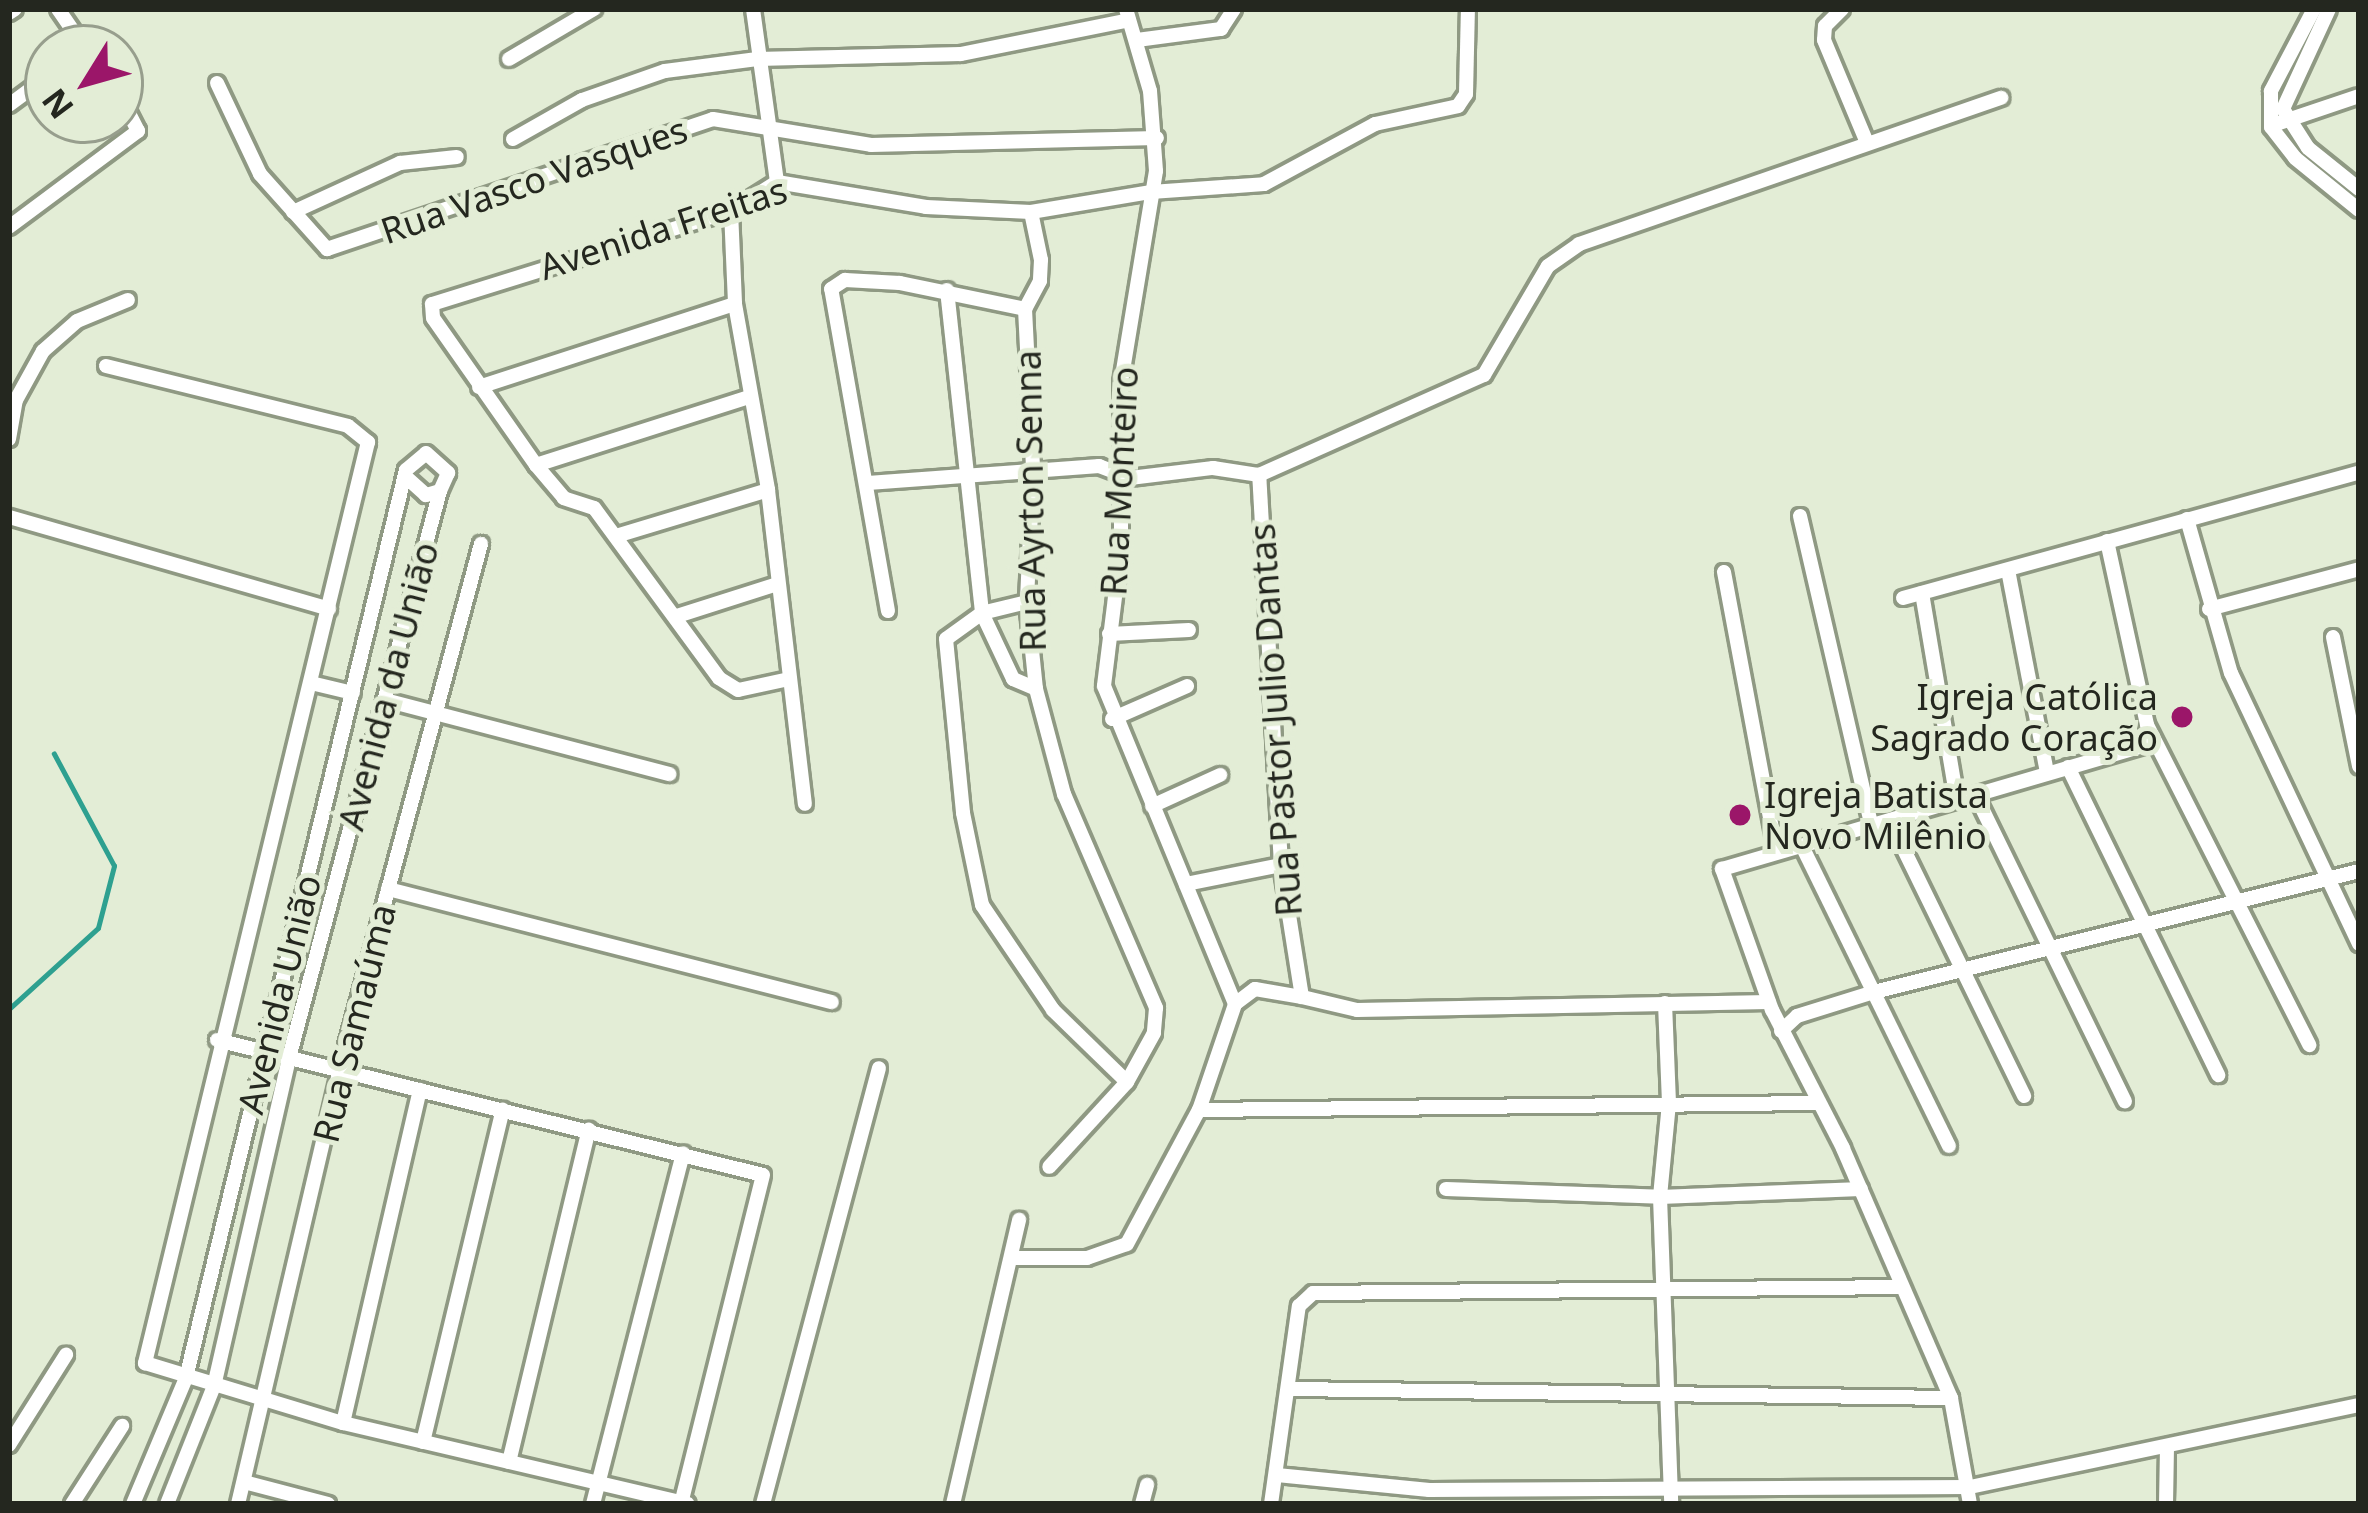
<!DOCTYPE html>
<html>
<head>
<meta charset="utf-8">
<style>
  body { margin:0 }
  #map { position:relative; width:2368px; height:1513px; overflow:hidden; background:#e3edd6; font-family:"Noto Sans",sans-serif }
  div>[style] { position:absolute }
  .stream>* { height:4.5px; margin:-2.25px; padding:0 2.25px; transform-origin:2.25px; border-radius:2.25px; background:#2ea090 }
  .roads { filter:drop-shadow(3px 0 #8f9983) drop-shadow(-3px 0 #8f9983) drop-shadow(0 3px #8f9983) drop-shadow(0 -3px #8f9983) }
  .street>* { height:14px; margin:-7px; padding:0 7px; transform-origin:7px; border-radius:7px; background:#fff }
  .dots>* { width:33px; height:33px; translate:-50% -50%; box-sizing:border-box; border:6px solid #e3edd6; border-radius:50% }
  span { translate:-50% -50%; white-space:nowrap; text-align:center; line-height:1.15; -webkit-text-stroke:10px #e3edd6; paint-order:stroke }
  .street-label { font-size:36px; color:#24271f }
  .poi-label { font-size:36px; color:#24271f }
  .right { translate:-100% -50%; text-align:right }
  .left { translate:0 -50%; text-align:left }
  .frame { position:absolute; inset:0; border:12px solid #24271f; pointer-events:none }
  .north { position:absolute; left:24px; top:24px; width:120px; height:120px; box-sizing:border-box; background:#e3edd6; border:3px solid #979e8d; border-radius:50%; rotate:233deg; font-size:33px; font-weight:700; line-height:48px; text-align:center; color:#24271f }
  .north::after { content:''; display:block; margin:auto; width:42px; height:54px; background:#9b1669; clip-path:polygon(50% 0,100% 100%,50% 72%,0 100%) }
</style>
</head>
<body>
<div id="map">
  <div class="stream">
    <i style="left:9px;top:1009px;width:120px;rotate:-42.3deg"></i>
    <i style="left:98px;top:928px;width:64px;rotate:-75.5deg"></i>
    <i style="left:114px;top:866px;width:127px;rotate:-118.2deg"></i>
  </div>
  <div class="roads">
    <div class="street">
      <i style="left:58px;top:9px;width:47px;rotate:55.3deg"></i>
      <i style="left:753px;top:9px;width:175px;rotate:82.1deg"></i>
      <i style="left:1126px;top:9px;width:85px;rotate:73.7deg"></i>
      <i style="left:1150px;top:91px;width:80px;rotate:85.7deg"></i>
      <i style="left:1156px;top:171px;width:215px;rotate:99.4deg"></i>
      <i style="left:1121px;top:383px;width:166px;rotate:90deg"></i>
      <i style="left:1121px;top:549px;width:138px;rotate:97.1deg"></i>
      <i style="left:1104px;top:686px;width:344px;rotate:67.6deg"></i>
      <i style="left:1842px;top:9px;width:24px;rotate:135deg"></i>
      <i style="left:1825px;top:26px;width:14px;rotate:94deg"></i>
      <i style="left:1824px;top:40px;width:112px;rotate:67.3deg"></i>
      <i style="left:2314px;top:9px;width:93px;rotate:117.7deg"></i>
      <i style="left:2271px;top:91px;width:36px;rotate:90deg"></i>
      <i style="left:2271px;top:127px;width:39px;rotate:52deg"></i>
      <i style="left:2295px;top:158px;width:82px;rotate:39.1deg"></i>
      <i style="left:2329px;top:9px;width:110px;rotate:114.7deg"></i>
      <i style="left:2283px;top:109px;width:46px;rotate:57.3deg"></i>
      <i style="left:2308px;top:148px;width:65px;rotate:38.8deg"></i>
      <i style="left:9px;top:13px;width:7px;rotate:-34deg"></i>
      <i style="left:1137px;top:40px;width:85px;rotate:-7.5deg"></i>
      <i style="left:1221px;top:29px;width:24px;rotate:-57deg"></i>
      <i style="left:509px;top:59px;width:99px;rotate:-30.5deg"></i>
      <i style="left:217px;top:83px;width:101px;rotate:64.7deg"></i>
      <i style="left:260px;top:174px;width:101px;rotate:48.2deg"></i>
      <i style="left:327px;top:249px;width:407px;rotate:-18.6deg"></i>
      <i style="left:713px;top:119px;width:160px;rotate:9.3deg"></i>
      <i style="left:871px;top:145px;width:286px;rotate:-1.4deg"></i>
      <i style="left:9px;top:105px;width:49px;rotate:-36.6deg"></i>
      <i style="left:2279px;top:123px;width:84px;rotate:-18.6deg"></i>
      <i style="left:513px;top:139px;width:79px;rotate:-29.5deg"></i>
      <i style="left:582px;top:100px;width:88px;rotate:-19.3deg"></i>
      <i style="left:665px;top:71px;width:93px;rotate:-7.4deg"></i>
      <i style="left:757px;top:59px;width:204px;rotate:-1.4deg"></i>
      <i style="left:961px;top:54px;width:171px;rotate:-11.4deg"></i>
      <i style="left:731px;top:211px;width:93px;rotate:87.5deg"></i>
      <i style="left:735px;top:304px;width:189px;rotate:79.9deg"></i>
      <i style="left:768px;top:490px;width:316px;rotate:83.3deg"></i>
      <i style="left:293px;top:212px;width:118px;rotate:-24.6deg"></i>
      <i style="left:400px;top:163px;width:57px;rotate:-6deg"></i>
      <i style="left:1031px;top:212px;width:49px;rotate:78.2deg"></i>
      <i style="left:1041px;top:260px;width:21px;rotate:93deg"></i>
      <i style="left:1040px;top:281px;width:32px;rotate:118deg"></i>
      <i style="left:1025px;top:309px;width:159px;rotate:87.1deg"></i>
      <i style="left:1033px;top:468px;width:134px;rotate:92.6deg"></i>
      <i style="left:1027px;top:602px;width:87px;rotate:84.1deg"></i>
      <i style="left:1036px;top:689px;width:109px;rotate:75.1deg"></i>
      <i style="left:1064px;top:794px;width:233px;rotate:66.7deg"></i>
      <i style="left:1156px;top:1008px;width:25px;rotate:95deg"></i>
      <i style="left:1154px;top:1033px;width:56px;rotate:118.9deg"></i>
      <i style="left:1127px;top:1082px;width:115px;rotate:132.5deg"></i>
      <i style="left:9px;top:227px;width:161px;rotate:-36.7deg"></i>
      <i style="left:138px;top:131px;width:39px;rotate:-117deg"></i>
      <i style="left:947px;top:290px;width:325px;rotate:83.8deg"></i>
      <i style="left:982px;top:613px;width:73px;rotate:64.8deg"></i>
      <i style="left:1013px;top:679px;width:25px;rotate:23deg"></i>
      <i style="left:106px;top:366px;width:249px;rotate:13.9deg"></i>
      <i style="left:348px;top:426px;width:26px;rotate:39deg"></i>
      <i style="left:368px;top:442px;width:948px;rotate:103.61deg"></i>
      <i style="left:145px;top:1363px;width:207px;rotate:16.9deg"></i>
      <i style="left:343px;top:1423px;width:354px;rotate:13.2deg"></i>
      <i style="left:479px;top:387px;width:269px;rotate:-18deg"></i>
      <i style="left:9px;top:439px;width:40px;rotate:-80deg"></i>
      <i style="left:16px;top:400px;width:56px;rotate:-61.1deg"></i>
      <i style="left:43px;top:351px;width:45px;rotate:-41.4deg"></i>
      <i style="left:77px;top:321px;width:55px;rotate:-22.4deg"></i>
      <i style="left:536px;top:465px;width:224px;rotate:-17.7deg"></i>
      <i style="left:868px;top:483px;width:232px;rotate:-4.2deg"></i>
      <i style="left:1099px;top:466px;width:33px;rotate:21deg"></i>
      <i style="left:1130px;top:478px;width:84px;rotate:-6.9deg"></i>
      <i style="left:1213px;top:468px;width:47px;rotate:8.7deg"></i>
      <i style="left:1800px;top:516px;width:320px;rotate:77deg"></i>
      <i style="left:9px;top:517px;width:333px;rotate:16deg"></i>
      <i style="left:2187px;top:519px;width:160px;rotate:74.1deg"></i>
      <i style="left:2231px;top:673px;width:300px;rotate:64.7deg"></i>
      <i style="left:616px;top:536px;width:159px;rotate:-16.8deg"></i>
      <i style="left:2107px;top:541px;width:188px;rotate:77.7deg"></i>
      <i style="left:2147px;top:725px;width:359px;rotate:63.1deg"></i>
      <i style="left:2008px;top:570px;width:207px;rotate:79.1deg"></i>
      <i style="left:1724px;top:572px;width:282px;rotate:79.4deg"></i>
      <i style="left:1922px;top:593px;width:209px;rotate:80.4deg"></i>
      <i style="left:1903px;top:598px;width:473px;rotate:-15.4deg"></i>
      <i style="left:1027px;top:602px;width:46px;rotate:166.3deg"></i>
      <i style="left:982px;top:613px;width:44px;rotate:144.2deg"></i>
      <i style="left:946px;top:639px;width:175px;rotate:84.4deg"></i>
      <i style="left:963px;top:813px;width:94px;rotate:78.3deg"></i>
      <i style="left:982px;top:905px;width:127px;rotate:55.9deg"></i>
      <i style="left:1053px;top:1010px;width:103px;rotate:44.2deg"></i>
      <i style="left:2209px;top:609px;width:155px;rotate:-14.9deg"></i>
      <i style="left:888px;top:611px;width:327px;rotate:-100deg"></i>
      <i style="left:831px;top:289px;width:17px;rotate:-33deg"></i>
      <i style="left:845px;top:280px;width:55px;rotate:3.1deg"></i>
      <i style="left:900px;top:283px;width:128px;rotate:11.7deg"></i>
      <i style="left:677px;top:616px;width:105px;rotate:-17.7deg"></i>
      <i style="left:1109px;top:634px;width:80px;rotate:-2.9deg"></i>
      <i style="left:2333px;top:637px;width:132px;rotate:78.6deg"></i>
      <i style="left:789px;top:679px;width:52px;rotate:167.8deg"></i>
      <i style="left:738px;top:690px;width:22px;rotate:-148deg"></i>
      <i style="left:719px;top:678px;width:211px;rotate:-126.3deg"></i>
      <i style="left:594px;top:508px;width:32px;rotate:-162deg"></i>
      <i style="left:564px;top:498px;width:43px;rotate:-130.3deg"></i>
      <i style="left:536px;top:465px;width:179px;rotate:-125deg"></i>
      <i style="left:433px;top:318px;width:14px;rotate:-94deg"></i>
      <i style="left:432px;top:304px;width:313px;rotate:-17.3deg"></i>
      <i style="left:731px;top:211px;width:54px;rotate:-32.2deg"></i>
      <i style="left:777px;top:182px;width:151px;rotate:9.5deg"></i>
      <i style="left:926px;top:207px;width:105px;rotate:2.7deg"></i>
      <i style="left:1031px;top:212px;width:122px;rotate:-9.5deg"></i>
      <i style="left:1151px;top:192px;width:113px;rotate:-4deg"></i>
      <i style="left:1264px;top:184px;width:126px;rotate:-28.4deg"></i>
      <i style="left:1375px;top:124px;width:85px;rotate:-12.2deg"></i>
      <i style="left:1458px;top:106px;width:14px;rotate:-56deg"></i>
      <i style="left:1466px;top:94px;width:85px;rotate:-88.7deg"></i>
      <i style="left:311px;top:683px;width:43px;rotate:13.4deg"></i>
      <i style="left:385px;top:700px;width:294px;rotate:14.6deg"></i>
      <i style="left:1112px;top:719px;width:82px;rotate:-23.7deg"></i>
      <i style="left:2068px;top:767px;width:343px;rotate:64deg"></i>
      <i style="left:1975px;top:794px;width:342px;rotate:64deg"></i>
      <i style="left:1152px;top:806px;width:75px;rotate:-24.5deg"></i>
      <i style="left:1890px;top:821px;width:306px;rotate:64deg"></i>
      <i style="left:1802px;top:846px;width:334px;rotate:63.9deg"></i>
      <i style="left:1186px;top:884px;width:97px;rotate:-11.3deg"></i>
      <i style="left:388px;top:889px;width:458px;rotate:14.3deg"></i>
      <i style="left:1769px;top:1002px;width:412px;rotate:178.9deg"></i>
      <i style="left:1357px;top:1010px;width:57px;rotate:-166.7deg"></i>
      <i style="left:1302px;top:997px;width:134px;rotate:-99deg"></i>
      <i style="left:1281px;top:865px;width:391px;rotate:-93.2deg"></i>
      <i style="left:1259px;top:475px;width:246px;rotate:-24deg"></i>
      <i style="left:1484px;top:375px;width:126px;rotate:-59.6deg"></i>
      <i style="left:1548px;top:266px;width:38px;rotate:-35deg"></i>
      <i style="left:1579px;top:244px;width:447px;rotate:-19.1deg"></i>
      <i style="left:1665px;top:1003px;width:100px;rotate:87.7deg"></i>
      <i style="left:1669px;top:1103px;width:94px;rotate:95.5deg"></i>
      <i style="left:1660px;top:1197px;width:307px;rotate:87.9deg"></i>
      <i style="left:1781px;top:1031px;width:22px;rotate:-43deg"></i>
      <i style="left:1797px;top:1016px;width:81px;rotate:-17.3deg"></i>
      <i style="left:1874px;top:992px;width:500px;rotate:-14deg"></i>
      <i style="left:217px;top:1040px;width:562px;rotate:13.89deg"></i>
      <i style="left:763px;top:1175px;width:339px;rotate:104deg"></i>
      <i style="left:1199px;top:1110px;width:619px;rotate:-0.65deg"></i>
      <i style="left:1446px;top:1189px;width:214px;rotate:2.1deg"></i>
      <i style="left:1660px;top:1197px;width:201px;rotate:-2.3deg"></i>
      <i style="left:1016px;top:1258px;width:71px"></i>
      <i style="left:1087px;top:1258px;width:42px;rotate:-19.3deg"></i>
      <i style="left:1127px;top:1244px;width:152px;rotate:-61.8deg"></i>
      <i style="left:1199px;top:1110px;width:112px;rotate:-71.2deg"></i>
      <i style="left:1235px;top:1004px;width:25px;rotate:-37deg"></i>
      <i style="left:1255px;top:989px;width:48px;rotate:9.7deg"></i>
      <i style="left:1290px;top:1389px;width:661px;rotate:0.78deg"></i>
      <i style="left:343px;top:1423px;width:342px;rotate:-77deg"></i>
      <i style="left:423px;top:1442px;width:342px;rotate:-76.5deg"></i>
      <i style="left:9px;top:1445px;width:107px;rotate:-57.7deg"></i>
      <i style="left:509px;top:1462px;width:342px;rotate:-76.5deg"></i>
      <i style="left:1277px;top:1475px;width:153px;rotate:5.6deg"></i>
      <i style="left:1429px;top:1490px;width:541px;rotate:-0.32deg"></i>
      <i style="left:1970px;top:1487px;width:398px;rotate:-11.9deg"></i>
      <i style="left:244px;top:1482px;width:87px;rotate:14.7deg"></i>
      <i style="left:72px;top:1504px;width:93px;rotate:-57.3deg"></i>
      <i style="left:133px;top:1504px;width:137px;rotate:-67.2deg"></i>
      <i style="left:186px;top:1378px;width:934px;rotate:-76.38deg"></i>
      <i style="left:406px;top:470px;width:26px;rotate:-40deg"></i>
      <i style="left:426px;top:453px;width:30px;rotate:42deg"></i>
      <i style="left:448px;top:473px;width:20px;rotate:114deg"></i>
      <i style="left:440px;top:491px;width:15px;rotate:164deg"></i>
      <i style="left:426px;top:495px;width:27px;rotate:-138deg"></i>
      <i style="left:167px;top:1504px;width:127px;rotate:-68.3deg"></i>
      <i style="left:214px;top:1386px;width:336px;rotate:-77.1deg"></i>
      <i style="left:289px;top:1058px;width:587px;rotate:-75.09deg"></i>
      <i style="left:238px;top:1504px;width:444px;rotate:-76.8deg"></i>
      <i style="left:339px;top:1072px;width:547px;rotate:-74.95deg"></i>
      <i style="left:593px;top:1504px;width:362px;rotate:-75.6deg"></i>
      <i style="left:763px;top:1504px;width:451px;rotate:-75.1deg"></i>
      <i style="left:953px;top:1504px;width:292px;rotate:-76.9deg"></i>
      <i style="left:1142px;top:1504px;width:20px;rotate:-75deg"></i>
      <i style="left:1271px;top:1504px;width:200px;rotate:-82deg"></i>
      <i style="left:1299px;top:1306px;width:19px;rotate:-43deg"></i>
      <i style="left:1313px;top:1293px;width:589px;rotate:-0.58deg"></i>
      <i style="left:1970px;top:1504px;width:108px;rotate:-100.2deg"></i>
      <i style="left:1951px;top:1398px;width:272px;rotate:-113.4deg"></i>
      <i style="left:1843px;top:1148px;width:155px;rotate:-117.2deg"></i>
      <i style="left:1772px;top:1010px;width:150px;rotate:-109.5deg"></i>
      <i style="left:1722px;top:869px;width:451px;rotate:-16.3deg"></i>
      <i style="left:2166px;top:1504px;width:58px;rotate:-89deg"></i>
    </div>
  </div>
  <div class="dots">
    <i style="left:2182px;top:717px;background:#9b1669"></i>
    <i style="left:1740px;top:815px;background:#9b1669"></i>
  </div>
  <div class="street-label">
    <span style="left:534px;top:180px;rotate:-19deg">Rua Vasco Vasques</span>
    <span style="left:663px;top:228px;rotate:-18deg">Avenida Freitas</span>
    <span style="left:1119px;top:481px;rotate:-87deg">Rua Monteiro</span>
    <span style="left:1030px;top:501px;rotate:-91deg">Rua Ayrton Senna</span>
    <span style="left:388px;top:686px;rotate:-75deg">Avenida da União</span>
    <span style="left:1275px;top:720px;rotate:-94deg">Rua Pastor Julio Dantas</span>
    <span style="left:279px;top:994px;rotate:-76deg">Avenida União</span>
    <span style="left:354px;top:1023px;rotate:-76deg">Rua Samaúma</span>
  </div>
  <div class="poi-label">
    <span class="right" style="left:2158px;top:717px">Igreja Católica<br>Sagrado Coração</span>
    <span class="left" style="left:1764px;top:815px">Igreja Batista<br>Novo Milênio</span>
  </div>
  <div class="frame"></div>
  <div class="north">N</div>
</div>
</body>
</html>
